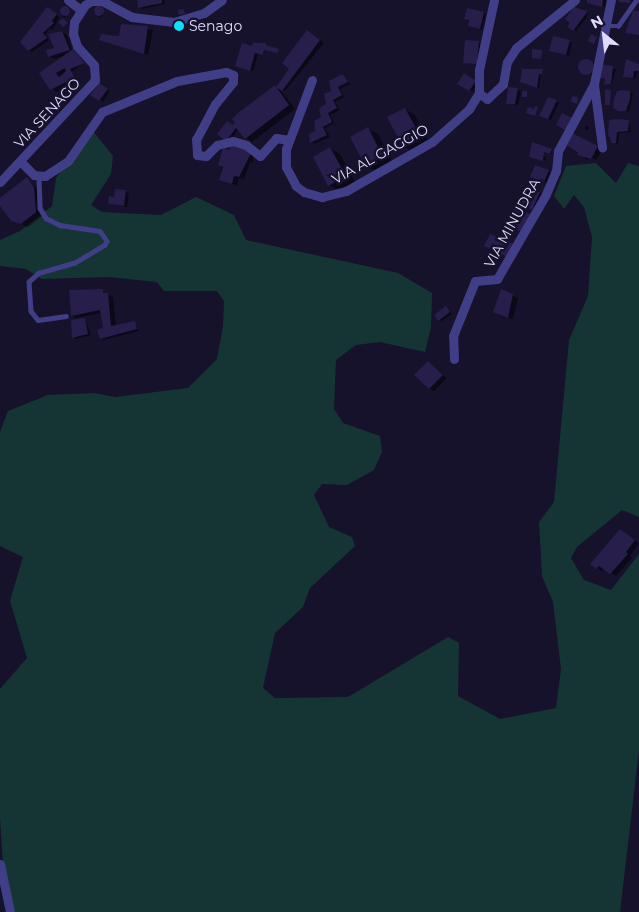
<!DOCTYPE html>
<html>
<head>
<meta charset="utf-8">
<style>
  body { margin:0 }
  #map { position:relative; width:639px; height:912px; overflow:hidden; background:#16122b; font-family:Montserrat,sans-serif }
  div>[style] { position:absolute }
  .green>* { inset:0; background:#153534 }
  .shadow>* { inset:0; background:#0007 }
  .building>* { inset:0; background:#271e4b }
  .round { border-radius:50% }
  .lane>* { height:4.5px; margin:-2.25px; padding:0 2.25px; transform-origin:2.25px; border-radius:2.25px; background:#413e88 }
  .street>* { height:9px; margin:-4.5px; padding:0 4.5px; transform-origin:4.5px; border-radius:4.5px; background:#413e88 }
  .dots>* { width:14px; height:14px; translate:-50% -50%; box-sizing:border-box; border:2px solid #16122b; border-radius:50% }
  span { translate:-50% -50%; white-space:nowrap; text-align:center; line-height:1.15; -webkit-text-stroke:5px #16122b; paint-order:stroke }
  .poi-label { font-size:14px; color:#e0dcfe }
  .left { translate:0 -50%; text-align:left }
  .street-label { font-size:14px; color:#e0dcfe }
  .north { position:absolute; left:579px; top:10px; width:50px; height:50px; -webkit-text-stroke:4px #16122b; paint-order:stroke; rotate:331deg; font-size:14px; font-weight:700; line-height:20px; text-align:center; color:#e0dcfe }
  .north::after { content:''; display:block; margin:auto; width:18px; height:22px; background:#e0dcfe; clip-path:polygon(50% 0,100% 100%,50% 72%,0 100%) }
</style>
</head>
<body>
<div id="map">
  <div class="green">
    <i style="clip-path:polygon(92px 130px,113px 156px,111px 174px,91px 205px,102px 212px,161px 215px,196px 197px,234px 215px,246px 240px,398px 273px,432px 293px,431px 327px,425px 352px,380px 342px,356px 345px,336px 360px,334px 409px,343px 423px,380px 436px,382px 452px,374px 470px,347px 485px,322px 484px,314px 495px,329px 527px,352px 537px,355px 546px,310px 588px,303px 607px,275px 633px,263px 688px,275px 698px,348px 697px,448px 637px,459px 643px,458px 696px,500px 719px,556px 708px,561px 669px,553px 602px,542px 576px,539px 522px,554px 502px,569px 340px,588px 296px,592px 237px,584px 207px,574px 195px,564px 209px,554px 196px,566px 166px,596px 163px,616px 183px,628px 163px,639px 166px,639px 517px,622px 510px,577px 547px,571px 558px,584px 580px,611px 590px,639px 554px,639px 750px,620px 912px,6px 912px,0 818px,0 689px,27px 658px,10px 601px,23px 557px,0 546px,0 432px,8px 411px,48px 395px,94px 393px,115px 397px,188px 388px,217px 359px,223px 326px,224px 301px,217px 291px,164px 291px,157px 282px,108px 277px,42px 279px,26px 269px,0 266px,0 240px,20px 231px,52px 206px,56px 178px)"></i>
  </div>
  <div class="shadow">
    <i style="clip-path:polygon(138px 0,164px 0,165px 4px,142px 9px)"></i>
    <i style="clip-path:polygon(589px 0,606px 0,605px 7px,591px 4px)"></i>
    <i style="clip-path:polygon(66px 6px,71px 9px,64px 18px,61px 13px)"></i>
    <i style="clip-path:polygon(100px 8px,103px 16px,99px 17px,96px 10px)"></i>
    <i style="clip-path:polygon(582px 8px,588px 12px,587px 17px,576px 31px,569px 26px)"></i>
    <i style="clip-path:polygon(50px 10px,59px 17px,53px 30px,50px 28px,45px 35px,49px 40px,32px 52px,29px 50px)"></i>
    <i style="clip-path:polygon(484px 13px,486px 15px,482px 30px,472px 27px,466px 18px)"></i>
    <i style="clip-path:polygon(122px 25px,153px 30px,148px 55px,108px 42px,110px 35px,120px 37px)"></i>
    <i style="clip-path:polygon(308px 31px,324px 43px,285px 91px,280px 89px,295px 109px,252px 142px,246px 138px,291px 68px)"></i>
    <i style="clip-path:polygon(62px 32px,67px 35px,72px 50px,86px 62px,71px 72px,79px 81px,56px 92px,40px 73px,63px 62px,61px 57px,54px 59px,49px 56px)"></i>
    <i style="clip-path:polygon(466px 41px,482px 44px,480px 65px,464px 62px)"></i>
    <i style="clip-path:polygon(570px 41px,572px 43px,569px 56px,551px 51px)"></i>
    <i style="clip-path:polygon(255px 44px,266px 44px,280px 52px,265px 50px,264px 54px,259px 51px,253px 71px,239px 67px,256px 48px)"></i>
    <i style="clip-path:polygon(627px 60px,639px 65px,636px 79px,624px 77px)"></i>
    <i style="clip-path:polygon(582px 61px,596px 64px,594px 75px,579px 72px)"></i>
    <i style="clip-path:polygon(602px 66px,616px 69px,612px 84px,606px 85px,606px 80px,600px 78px)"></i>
    <i style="clip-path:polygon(523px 71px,541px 74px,539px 88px,524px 83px)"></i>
    <i style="clip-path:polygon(343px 75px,350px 84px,340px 89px,344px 97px,335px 102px,340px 110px,330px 115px,334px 123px,325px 128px,330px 137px,314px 144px,312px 142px,332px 91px)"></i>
    <i style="clip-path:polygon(464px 75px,478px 83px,473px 92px,459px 83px)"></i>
    <i style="clip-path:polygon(103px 86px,110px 91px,103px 102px,92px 95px)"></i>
    <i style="clip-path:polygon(509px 88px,521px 91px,518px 105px,508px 103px)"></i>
    <i style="clip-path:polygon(630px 92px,633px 94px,629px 112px,617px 109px,618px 93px)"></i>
    <i style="clip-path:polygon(549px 98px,559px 103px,551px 120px,543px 117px)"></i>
    <i style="clip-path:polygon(405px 109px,415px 115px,430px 143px,414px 152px,404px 146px)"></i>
    <i style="clip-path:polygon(629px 121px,631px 132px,619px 133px,618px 144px,613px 142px,609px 134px)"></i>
    <i style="clip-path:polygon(230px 124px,238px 130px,230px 141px,227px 140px)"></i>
    <i style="clip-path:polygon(585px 126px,589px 127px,588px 130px,585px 130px)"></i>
    <i style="clip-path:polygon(368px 129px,378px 134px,393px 163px,376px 171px,366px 166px,352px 137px)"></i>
    <i style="clip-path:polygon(573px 134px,602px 150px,596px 160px,589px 156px,587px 160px,571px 148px)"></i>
    <i style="clip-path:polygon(533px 143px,552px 151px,551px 154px,539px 152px,546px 157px,546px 161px,534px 158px)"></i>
    <i style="clip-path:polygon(330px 148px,340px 154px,355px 182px,339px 191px,329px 185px)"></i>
    <i style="clip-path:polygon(224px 150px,253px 154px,253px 163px,250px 162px,244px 179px,239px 178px,237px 186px,220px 179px)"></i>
    <i style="clip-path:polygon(548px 171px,551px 173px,547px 183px,535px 178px)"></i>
    <i style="clip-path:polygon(27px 179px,41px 192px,42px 216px,28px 227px,12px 220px,0 204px,0 199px)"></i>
    <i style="clip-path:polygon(536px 187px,542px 195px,535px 211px,522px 206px)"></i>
    <i style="clip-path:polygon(116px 190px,129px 193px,127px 207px,109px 204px,115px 199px)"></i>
    <i style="clip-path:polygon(97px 290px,113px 297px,116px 327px,134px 322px,139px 331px,104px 340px,101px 338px,104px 329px,101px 313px,76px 318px,72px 315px)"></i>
    <i style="clip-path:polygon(502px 291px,518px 298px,513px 319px,494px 312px)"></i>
    <i style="clip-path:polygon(446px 308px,452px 314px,442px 321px,439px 320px)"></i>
    <i style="clip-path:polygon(85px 320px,91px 335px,76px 339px,73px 337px)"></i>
    <i style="clip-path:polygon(428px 362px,447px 378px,434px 391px,429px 388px)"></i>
    <i style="clip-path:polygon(625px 533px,639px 543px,630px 556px,632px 558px,616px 576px,604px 568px,602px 571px,597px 568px)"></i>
  </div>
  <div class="building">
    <i style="clip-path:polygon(137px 0,162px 0,162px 3px,138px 8px)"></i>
    <i style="clip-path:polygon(587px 0,603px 0,602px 7px,587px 3px)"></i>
    <i style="clip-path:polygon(619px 0,630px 0,630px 3px,619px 2px)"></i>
    <i class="round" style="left:60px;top:6px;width:10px;height:10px"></i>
    <i class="round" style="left:94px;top:6px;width:10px;height:10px"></i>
    <i style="clip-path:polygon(47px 7px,57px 14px,52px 21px,54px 23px,43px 33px,47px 38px,28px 51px,20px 42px)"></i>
    <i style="clip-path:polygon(574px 7px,588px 11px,573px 31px,567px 27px,570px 23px,565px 19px)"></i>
    <i style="clip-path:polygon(467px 8px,484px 12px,480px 29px,468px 26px,469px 20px,464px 19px)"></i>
    <i style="clip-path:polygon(184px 9px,185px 14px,179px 15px,178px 10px)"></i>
    <i style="clip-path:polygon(633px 11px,639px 11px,639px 35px,625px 33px)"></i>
    <i style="clip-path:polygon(63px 18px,68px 23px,63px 27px,58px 22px)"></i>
    <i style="clip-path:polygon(121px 24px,148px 26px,144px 54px,99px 40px,101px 34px,119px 36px)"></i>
    <i style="clip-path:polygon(307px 30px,320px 40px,282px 91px,276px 87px,289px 69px,282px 63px)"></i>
    <i style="clip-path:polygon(62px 31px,70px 50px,48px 57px,46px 50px,54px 48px,48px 34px)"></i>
    <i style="clip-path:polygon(591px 34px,597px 37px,594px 44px,588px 41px)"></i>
    <i style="clip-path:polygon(553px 36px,570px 40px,566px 55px,549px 51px)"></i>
    <i style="clip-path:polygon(465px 40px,479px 41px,477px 64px,463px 63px)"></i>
    <i style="clip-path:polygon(242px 43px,252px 46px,253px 43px,266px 43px,266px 45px,279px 49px,278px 53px,264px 50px,263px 55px,255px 53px,250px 71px,235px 66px)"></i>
    <i style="clip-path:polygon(evenodd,73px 49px,85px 63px,70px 69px,75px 78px,50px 90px,39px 73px,73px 49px,65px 68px,66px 71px,59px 77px,56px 73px,65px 68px)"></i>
    <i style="clip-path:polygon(532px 49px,542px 50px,541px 59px,532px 58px)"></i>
    <i style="clip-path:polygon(626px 59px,639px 64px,639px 71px,634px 71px,633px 78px,623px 77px)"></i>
    <i class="round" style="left:578px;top:59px;width:16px;height:16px"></i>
    <i style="clip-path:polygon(600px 64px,613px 66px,611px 84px,604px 85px,605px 79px,599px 78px)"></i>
    <i style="clip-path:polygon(522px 69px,543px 69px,542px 74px,539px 74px,537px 88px,520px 82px)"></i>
    <i style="clip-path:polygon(464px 73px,476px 81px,469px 91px,457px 84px)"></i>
    <i style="clip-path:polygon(343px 74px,348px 82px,338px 87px,342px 95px,333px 100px,337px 108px,328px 113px,332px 122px,323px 127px,327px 135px,310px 143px,309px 134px,315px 131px,314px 121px,321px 117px,319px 108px,326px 104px,324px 94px,331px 91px,329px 81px)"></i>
    <i style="clip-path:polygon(99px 83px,108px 89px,99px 101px,90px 95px)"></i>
    <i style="clip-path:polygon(275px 85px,289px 105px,245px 139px,236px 128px,226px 141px,217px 134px,227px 121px,233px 125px,235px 123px,232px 119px,238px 113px)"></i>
    <i style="clip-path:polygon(508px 87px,518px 88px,515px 104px,506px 104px)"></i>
    <i style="clip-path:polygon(605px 89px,611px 90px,610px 105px,605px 105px)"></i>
    <i style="clip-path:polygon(623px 90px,630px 91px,630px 99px,626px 111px,618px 111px,613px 108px,614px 99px,617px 91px)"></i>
    <i style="clip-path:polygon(522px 91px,527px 91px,527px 97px,522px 97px)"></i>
    <i style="clip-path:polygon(572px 96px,578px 97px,577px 104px,571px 102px)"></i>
    <i style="clip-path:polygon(548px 97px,557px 100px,548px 119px,539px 116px)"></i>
    <i style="clip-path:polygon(535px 106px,538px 107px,535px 116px,526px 113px,528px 107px,534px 109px)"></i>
    <i style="clip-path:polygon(405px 108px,421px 137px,403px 147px,387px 117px)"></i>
    <i style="clip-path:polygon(562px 113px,574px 119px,567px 131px,556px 125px)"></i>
    <i style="clip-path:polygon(618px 119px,629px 120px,628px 131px,617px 132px,616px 143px,612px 143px,608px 134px,609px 120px)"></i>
    <i style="clip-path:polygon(368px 127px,383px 157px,365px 166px,350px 137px)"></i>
    <i style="clip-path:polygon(572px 133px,598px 146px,591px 159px,577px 155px,578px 153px,567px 145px)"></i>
    <i style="clip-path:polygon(532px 142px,552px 149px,550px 154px,544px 152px,543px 161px,529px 157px)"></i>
    <i style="clip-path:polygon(231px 144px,248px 149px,251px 153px,239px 177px,234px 176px,232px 184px,219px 180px,223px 167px,218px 165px,223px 148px,229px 150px)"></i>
    <i style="clip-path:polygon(330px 147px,346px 176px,328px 186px,313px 157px)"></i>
    <i style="clip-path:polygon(535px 165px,549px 170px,544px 182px,530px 177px)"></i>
    <i style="clip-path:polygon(27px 177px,34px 187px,36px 212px,21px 224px,11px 221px,0 206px,0 198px)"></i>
    <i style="clip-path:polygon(529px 183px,537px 186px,535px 191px,540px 192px,532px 210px,518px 204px)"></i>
    <i style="clip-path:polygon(115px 189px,126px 190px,124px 206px,108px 204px,109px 196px,114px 197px)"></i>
    <i style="clip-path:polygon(514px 209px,525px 215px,527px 212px,531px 215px,522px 232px,506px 223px)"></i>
    <i style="clip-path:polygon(490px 234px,514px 244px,507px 257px,484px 246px)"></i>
    <i style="clip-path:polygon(103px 289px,103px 293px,108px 293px,111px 326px,135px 321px,137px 329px,100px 339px,97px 330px,103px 328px,100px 310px,71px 316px,69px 290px)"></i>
    <i style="clip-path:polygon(501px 289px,513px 294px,508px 318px,493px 312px)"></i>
    <i style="clip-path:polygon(446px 306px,450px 312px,438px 321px,434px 315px)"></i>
    <i style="clip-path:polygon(85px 318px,88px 334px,72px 338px,71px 320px)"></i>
    <i style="clip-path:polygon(428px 361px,443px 375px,429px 389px,414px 375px)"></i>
    <i style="clip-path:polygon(620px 529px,635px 540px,626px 552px,628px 554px,610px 574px,599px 566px,596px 569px,590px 564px)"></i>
  </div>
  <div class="lane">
    <i style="left:608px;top:26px;width:10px"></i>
    <i style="left:618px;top:26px;width:32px;rotate:-55deg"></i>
    <i style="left:39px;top:177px;width:31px;rotate:88deg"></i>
    <i style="left:40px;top:208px;width:12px;rotate:59deg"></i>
    <i style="left:46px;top:218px;width:16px;rotate:27deg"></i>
    <i style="left:60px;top:225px;width:40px;rotate:8.5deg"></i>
    <i style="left:100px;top:231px;width:12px;rotate:55deg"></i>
    <i style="left:107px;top:241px;width:4px;rotate:117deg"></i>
    <i style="left:105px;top:245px;width:35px;rotate:149deg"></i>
    <i style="left:75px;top:263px;width:37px;rotate:164deg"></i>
    <i style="left:39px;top:273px;width:13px;rotate:138deg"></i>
    <i style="left:29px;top:282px;width:29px;rotate:86deg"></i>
    <i style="left:31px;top:311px;width:11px;rotate:52deg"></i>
    <i style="left:38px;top:320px;width:28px;rotate:-8deg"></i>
  </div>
  <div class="street">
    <i style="left:68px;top:0;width:16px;rotate:38deg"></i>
    <i style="left:494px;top:0;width:72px;rotate:102.1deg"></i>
    <i style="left:479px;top:70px;width:23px;rotate:90deg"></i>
    <i style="left:479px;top:93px;width:10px;rotate:37deg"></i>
    <i style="left:487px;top:99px;width:22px;rotate:-43deg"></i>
    <i style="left:503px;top:84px;width:22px;rotate:-80deg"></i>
    <i style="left:507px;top:62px;width:17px;rotate:-57deg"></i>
    <i style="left:516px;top:48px;width:76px;rotate:-39.1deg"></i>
    <i style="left:312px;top:80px;width:74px;rotate:110.6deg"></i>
    <i style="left:286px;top:149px;width:18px;rotate:90deg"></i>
    <i style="left:286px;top:167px;width:21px;rotate:62deg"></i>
    <i style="left:296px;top:186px;width:10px;rotate:37deg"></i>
    <i style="left:304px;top:192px;width:19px;rotate:16deg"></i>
    <i style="left:322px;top:197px;width:25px;rotate:-14deg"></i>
    <i style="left:346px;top:191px;width:99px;rotate:-29.7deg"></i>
    <i style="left:432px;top:142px;width:50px;rotate:-41.7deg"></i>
    <i style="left:469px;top:109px;width:19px;rotate:-58deg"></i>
    <i style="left:594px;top:85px;width:63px;rotate:82.6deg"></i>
    <i style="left:20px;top:161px;width:20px;rotate:45deg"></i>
    <i style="left:34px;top:175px;width:11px;rotate:5deg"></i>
    <i style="left:45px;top:176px;width:27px;rotate:-33deg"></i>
    <i style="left:68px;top:161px;width:60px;rotate:-55.2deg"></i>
    <i style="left:102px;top:112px;width:81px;rotate:-22.5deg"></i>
    <i style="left:177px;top:81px;width:50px;rotate:-10.4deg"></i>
    <i style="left:226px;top:72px;width:8px;rotate:23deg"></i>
    <i style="left:233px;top:75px;width:7px;rotate:90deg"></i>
    <i style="left:233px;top:82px;width:28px;rotate:129deg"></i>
    <i style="left:215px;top:104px;width:40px;rotate:118deg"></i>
    <i style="left:196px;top:139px;width:16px;rotate:86deg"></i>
    <i style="left:197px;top:155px;width:9px;rotate:6deg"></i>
    <i style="left:206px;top:156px;width:16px;rotate:-45deg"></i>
    <i style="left:217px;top:145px;width:16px;rotate:-14deg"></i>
    <i style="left:233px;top:141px;width:14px;rotate:17deg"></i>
    <i style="left:246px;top:145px;width:18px;rotate:38deg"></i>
    <i style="left:260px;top:156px;width:24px;rotate:-48deg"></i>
    <i style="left:276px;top:138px;width:13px;rotate:9deg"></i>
    <i style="left:0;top:182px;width:139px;rotate:-47deg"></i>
    <i style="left:95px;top:80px;width:15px;rotate:-94deg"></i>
    <i style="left:94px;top:65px;width:25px;rotate:-132deg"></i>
    <i style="left:77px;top:46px;width:13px;rotate:-108deg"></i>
    <i style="left:73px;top:34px;width:12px;rotate:-85deg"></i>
    <i style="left:74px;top:22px;width:20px;rotate:-57deg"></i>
    <i style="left:85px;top:5px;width:7px;rotate:-34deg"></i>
    <i style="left:91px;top:1px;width:11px"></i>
    <i style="left:102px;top:1px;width:34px;rotate:28deg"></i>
    <i style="left:132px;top:17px;width:42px;rotate:6.8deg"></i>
    <i style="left:174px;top:22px;width:31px;rotate:-17deg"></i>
    <i style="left:204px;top:13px;width:22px;rotate:-36deg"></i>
    <i style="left:454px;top:359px;width:23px;rotate:-92deg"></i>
    <i style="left:453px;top:336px;width:59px;rotate:-68.2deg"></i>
    <i style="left:475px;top:281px;width:22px;rotate:-5deg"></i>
    <i style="left:497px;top:279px;width:98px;rotate:-60deg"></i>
    <i style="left:546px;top:194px;width:25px;rotate:-67deg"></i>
    <i style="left:556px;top:171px;width:20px;rotate:-84deg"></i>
    <i style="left:558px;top:151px;width:76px;rotate:-61.8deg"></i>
    <i style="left:594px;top:84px;width:86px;rotate:-78.6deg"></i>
    <i style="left:0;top:864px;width:49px;rotate:78.2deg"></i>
  </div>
  <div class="dots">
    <i style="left:179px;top:26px;background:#0de1fa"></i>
  </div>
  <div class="poi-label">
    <span class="left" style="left:189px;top:26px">Senago</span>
  </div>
  <div class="street-label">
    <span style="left:47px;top:113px;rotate:-47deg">VIA SENAGO</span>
    <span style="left:380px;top:154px;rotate:-29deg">VIA AL GAGGIO</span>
    <span style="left:512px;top:223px;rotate:-61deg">VIA MINUDRA</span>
  </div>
  <div class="north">N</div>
</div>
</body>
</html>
